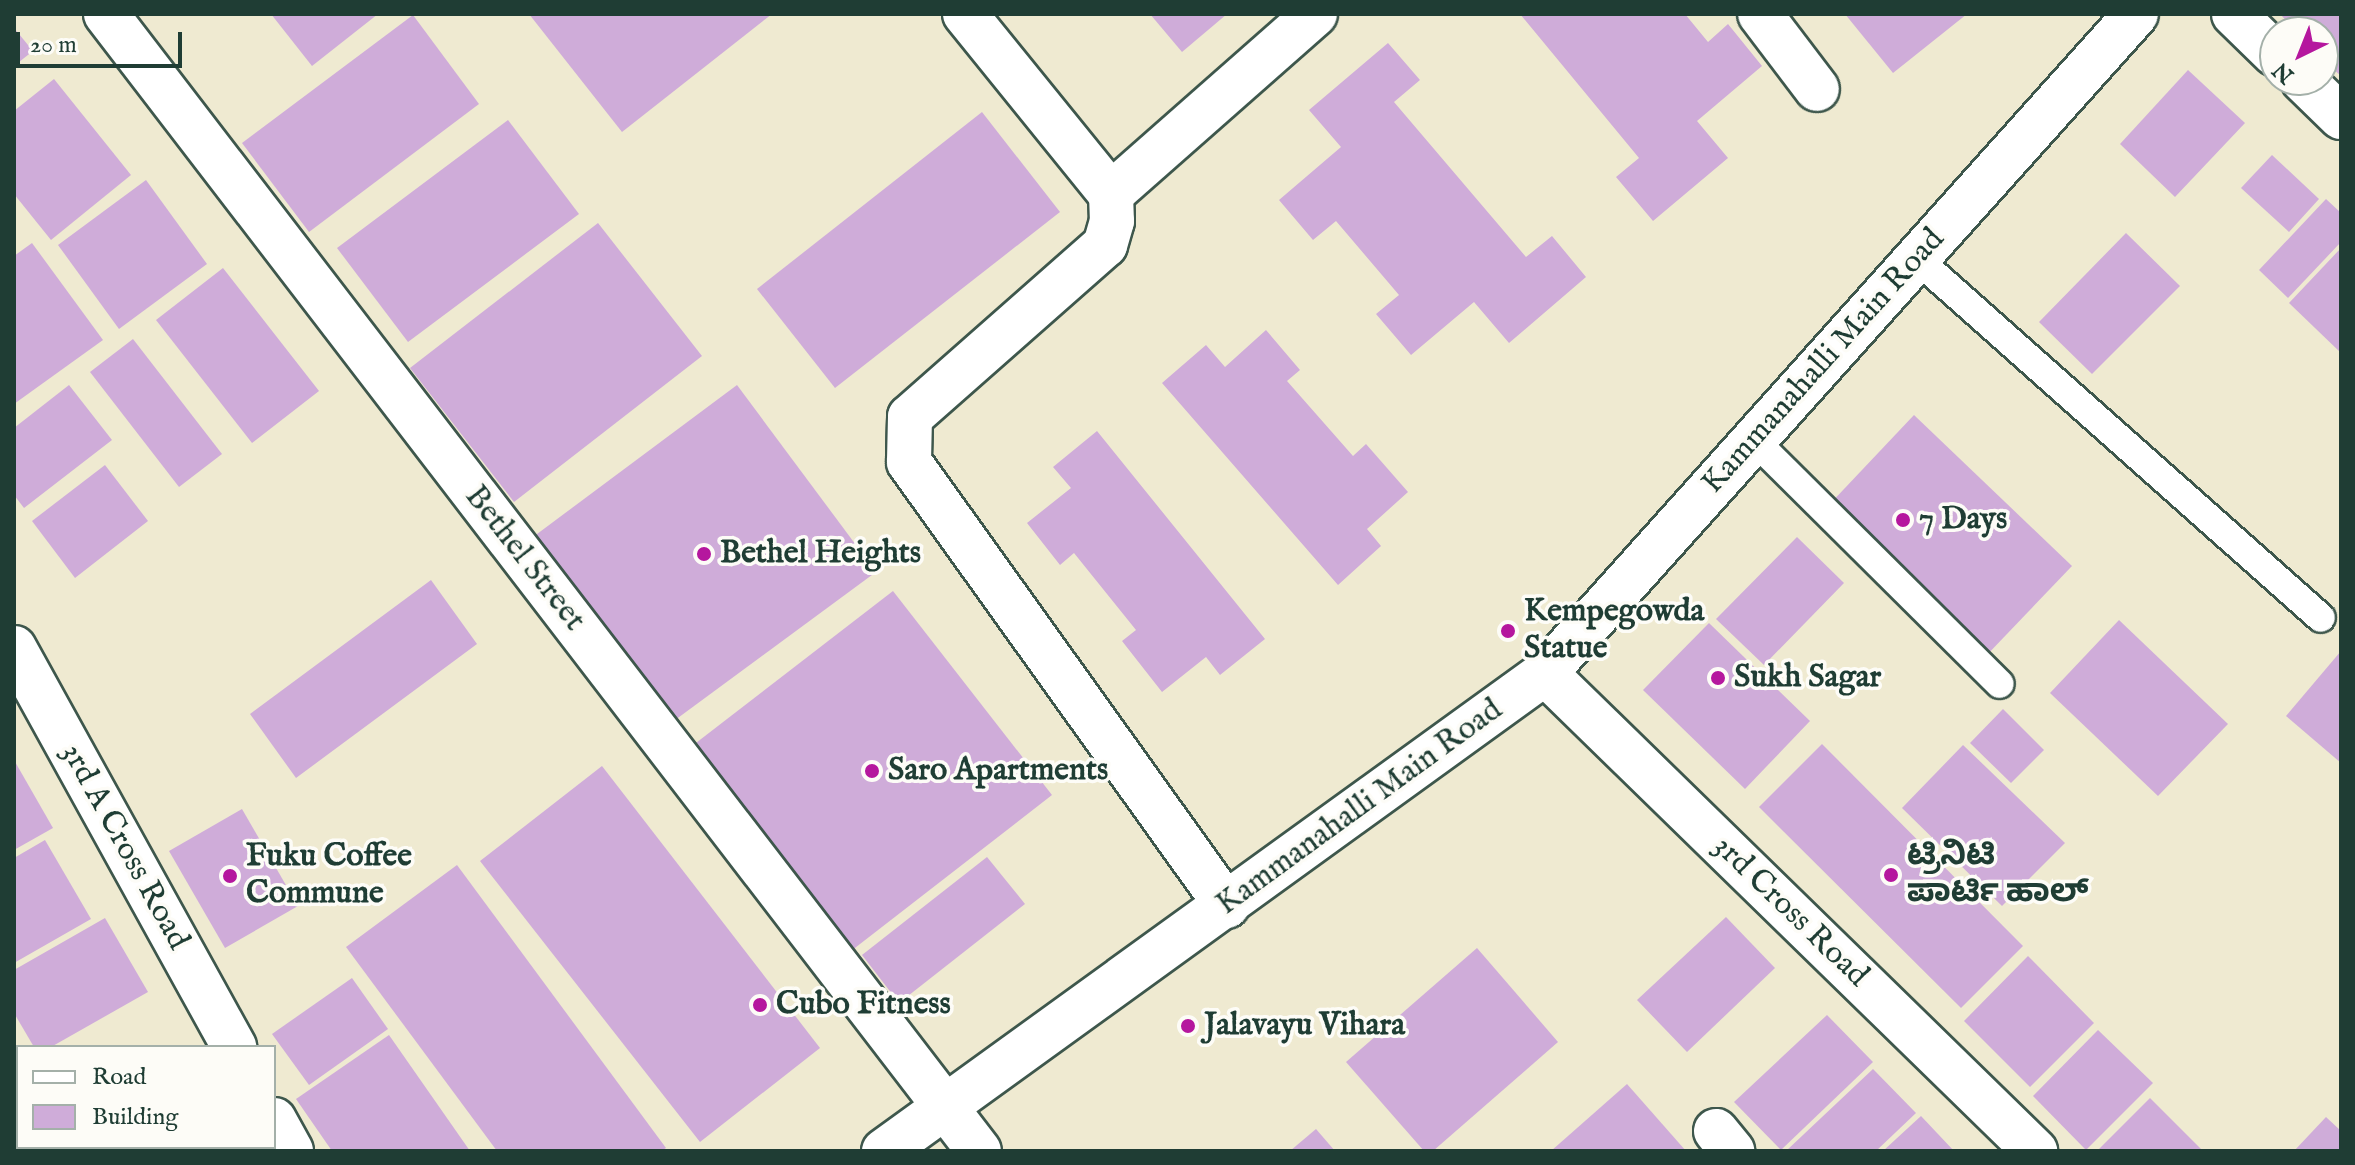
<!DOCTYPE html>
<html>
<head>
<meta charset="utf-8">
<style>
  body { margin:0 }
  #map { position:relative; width:2355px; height:1165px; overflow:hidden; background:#efead1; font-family:"IM FELL English","Noto Sans Kannada",serif }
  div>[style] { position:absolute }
  .building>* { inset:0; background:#cfacd9 }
  .roads { filter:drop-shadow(2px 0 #3e574c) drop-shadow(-2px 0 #3e574c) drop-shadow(0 2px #3e574c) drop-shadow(0 -2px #3e574c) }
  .service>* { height:28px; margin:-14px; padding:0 14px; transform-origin:14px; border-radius:14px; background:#fff }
  .minor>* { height:44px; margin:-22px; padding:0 22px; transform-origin:22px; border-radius:22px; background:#fff }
  .secondary>* { height:44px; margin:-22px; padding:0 22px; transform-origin:22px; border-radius:22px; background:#fff }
  .dots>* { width:22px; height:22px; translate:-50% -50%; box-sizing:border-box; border:4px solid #fdfcf7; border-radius:50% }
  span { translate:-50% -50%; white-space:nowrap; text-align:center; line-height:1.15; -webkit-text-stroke:7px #fdfcf7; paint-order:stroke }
  .street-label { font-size:32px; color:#1f3d34 }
  .poi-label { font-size:32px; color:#1f3d34; font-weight:700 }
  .left { translate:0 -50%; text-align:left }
  .frame { position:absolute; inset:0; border:16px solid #1f3d34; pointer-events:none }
  .legend { position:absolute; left:16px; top:1045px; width:260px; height:104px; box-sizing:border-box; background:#fdfcf7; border:2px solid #a4b0a9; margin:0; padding:10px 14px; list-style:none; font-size:24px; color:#1f3d34 }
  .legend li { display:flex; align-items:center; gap:16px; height:40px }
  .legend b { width:40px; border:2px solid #a4b0a9 }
  .north { position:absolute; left:2259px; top:16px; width:80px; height:80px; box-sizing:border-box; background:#fdfcf7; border:2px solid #a4b0a9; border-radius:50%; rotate:223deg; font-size:22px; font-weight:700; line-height:32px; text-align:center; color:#1f3d34 }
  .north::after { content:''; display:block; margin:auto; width:28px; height:36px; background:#b5179e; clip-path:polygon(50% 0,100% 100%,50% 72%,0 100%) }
  .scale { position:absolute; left:16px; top:32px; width:166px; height:36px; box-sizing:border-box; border:4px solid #1f3d34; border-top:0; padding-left:10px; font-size:24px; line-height:28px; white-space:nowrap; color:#1f3d34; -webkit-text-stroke:6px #fdfcf7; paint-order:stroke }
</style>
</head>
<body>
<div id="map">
  <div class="building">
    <i style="clip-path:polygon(271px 14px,378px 14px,312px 66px)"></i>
    <i style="clip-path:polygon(529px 14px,772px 14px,622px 132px)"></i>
    <i style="clip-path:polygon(1150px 14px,1227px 14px,1182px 52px)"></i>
    <i style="clip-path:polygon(1520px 14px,1685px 14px,1708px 42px,1728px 24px,1762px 66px,1697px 121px,1728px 158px,1653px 221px,1616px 177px,1639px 158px)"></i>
    <i style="clip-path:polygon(1845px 14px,1967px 14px,1893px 73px)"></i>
    <i style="clip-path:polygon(2280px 14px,2341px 14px,2341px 76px,2323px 60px,2323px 32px,2297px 32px)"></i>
    <i style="clip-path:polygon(413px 15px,479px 104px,309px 232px,242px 143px)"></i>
    <i style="clip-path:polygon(14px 28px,33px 51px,14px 66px)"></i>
    <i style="clip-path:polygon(1388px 43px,1420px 80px,1394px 102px,1526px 257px,1552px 236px,1586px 277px,1509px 343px,1474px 302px,1411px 355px,1376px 314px,1399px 295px,1336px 221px,1313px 240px,1279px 200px,1341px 147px,1309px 110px)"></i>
    <i style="clip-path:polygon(2188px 70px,2245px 123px,2175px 197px,2120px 144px)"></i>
    <i style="clip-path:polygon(54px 79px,131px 175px,51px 240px,14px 194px,14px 111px)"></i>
    <i style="clip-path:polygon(982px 112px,1060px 212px,835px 388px,757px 289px)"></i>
    <i style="clip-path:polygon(508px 120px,579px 214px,408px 342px,337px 248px)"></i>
    <i style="clip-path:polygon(2272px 155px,2319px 199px,2289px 232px,2241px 188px)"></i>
    <i style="clip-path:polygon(146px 180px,207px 264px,119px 329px,58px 245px)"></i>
    <i style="clip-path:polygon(2326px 199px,2341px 213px,2341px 242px,2288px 298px,2259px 270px)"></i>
    <i style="clip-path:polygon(598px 223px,702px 356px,514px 502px,410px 368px)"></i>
    <i style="clip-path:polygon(2126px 233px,2180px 286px,2092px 374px,2039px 322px)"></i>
    <i style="clip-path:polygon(32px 243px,103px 340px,14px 404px,14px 256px)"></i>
    <i style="clip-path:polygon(2341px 248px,2341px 353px,2289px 303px)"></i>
    <i style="clip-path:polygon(223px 268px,319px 391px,252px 443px,156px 320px)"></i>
    <i style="clip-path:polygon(1266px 330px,1300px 370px,1287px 381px,1353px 456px,1366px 444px,1408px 492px,1367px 529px,1381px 546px,1338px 585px,1162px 383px,1206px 345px,1225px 367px)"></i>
    <i style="clip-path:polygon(133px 339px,222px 454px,179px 487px,90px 372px)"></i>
    <i style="clip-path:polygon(69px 385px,112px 440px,24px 508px,14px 495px,14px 428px)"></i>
    <i style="clip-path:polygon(737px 385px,876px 572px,671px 723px,533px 537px)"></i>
    <i style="clip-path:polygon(1914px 415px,2072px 566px,1984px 658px,1827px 507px)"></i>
    <i style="clip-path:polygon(1097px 431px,1265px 639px,1220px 675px,1206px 657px,1162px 692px,1122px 641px,1136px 630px,1074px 553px,1060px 565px,1027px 523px,1071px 488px,1053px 467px)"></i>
    <i style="clip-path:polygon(105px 465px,148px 521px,75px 578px,32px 521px)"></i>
    <i style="clip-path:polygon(1797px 537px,1844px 583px,1764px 665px,1716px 619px)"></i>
    <i style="clip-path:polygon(431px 580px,477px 644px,296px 778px,250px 714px)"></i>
    <i style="clip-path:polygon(893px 591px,1052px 795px,851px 951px,692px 746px)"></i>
    <i style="clip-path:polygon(2119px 620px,2228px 724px,2158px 796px,2050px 693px)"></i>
    <i style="clip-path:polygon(1709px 623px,1810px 721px,1745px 789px,1643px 690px)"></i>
    <i style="clip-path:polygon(2341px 651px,2341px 763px,2286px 716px)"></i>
    <i style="clip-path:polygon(2003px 709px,2044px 750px,2011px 783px,1970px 743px)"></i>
    <i style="clip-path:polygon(1822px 744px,2023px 946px,1961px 1008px,1759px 807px)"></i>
    <i style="clip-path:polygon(1963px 745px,2065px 843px,2002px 906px,1902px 808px)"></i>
    <i style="clip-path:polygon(14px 760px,53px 828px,14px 850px)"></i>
    <i style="clip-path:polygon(602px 766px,820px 1048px,700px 1142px,480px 861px)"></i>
    <i style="clip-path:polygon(242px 809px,298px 906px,225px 948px,169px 851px)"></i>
    <i style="clip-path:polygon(45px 840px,91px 919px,14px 963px,14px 858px)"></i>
    <i style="clip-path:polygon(987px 857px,1025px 904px,899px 1003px,862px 955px)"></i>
    <i style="clip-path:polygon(457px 865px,666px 1148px,661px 1151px,497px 1151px,346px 947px)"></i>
    <i style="clip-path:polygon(1726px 917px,1775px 968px,1687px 1052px,1637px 1000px)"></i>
    <i style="clip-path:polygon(105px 918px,148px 992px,51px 1047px,34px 1047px,14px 1013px,14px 970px)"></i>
    <i style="clip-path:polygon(1477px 948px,1558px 1042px,1433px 1151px,1424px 1151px,1346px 1062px)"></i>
    <i style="clip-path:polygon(2028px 956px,2094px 1023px,2030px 1087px,1964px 1021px)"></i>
    <i style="clip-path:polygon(352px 978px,388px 1029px,309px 1085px,272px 1034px)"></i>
    <i style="clip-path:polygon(1827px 1015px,1873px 1062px,1781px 1150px,1734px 1102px)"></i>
    <i style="clip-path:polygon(2098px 1030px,2153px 1083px,2086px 1150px,2033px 1096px)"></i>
    <i style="clip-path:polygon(389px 1035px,470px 1151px,332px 1151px,296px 1099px)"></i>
    <i style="clip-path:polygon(1873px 1069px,1916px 1113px,1876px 1151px,1786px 1151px)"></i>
    <i style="clip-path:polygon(1627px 1084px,1686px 1151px,1551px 1151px)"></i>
    <i style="clip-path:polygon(14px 1098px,18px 1147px,45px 1151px,14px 1151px)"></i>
    <i style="clip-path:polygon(2150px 1098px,2201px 1149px,2097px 1151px)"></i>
    <i style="clip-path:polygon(1921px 1116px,1954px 1151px,1883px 1151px)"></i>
    <i style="clip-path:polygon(2326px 1117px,2341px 1131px,2341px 1151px,2294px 1151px)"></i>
    <i style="clip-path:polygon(1316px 1129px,1335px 1151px,1290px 1151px)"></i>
    <i style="clip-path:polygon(118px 1147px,215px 1147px,217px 1151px,111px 1151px)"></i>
  </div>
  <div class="roads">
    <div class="service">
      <i style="left:1917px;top:259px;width:540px;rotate:41.62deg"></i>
      <i style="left:1754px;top:440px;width:346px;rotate:44.8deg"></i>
    </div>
    <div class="minor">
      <i style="left:106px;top:14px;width:1433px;rotate:52.48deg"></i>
      <i style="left:965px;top:14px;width:232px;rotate:51deg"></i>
      <i style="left:1111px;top:194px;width:27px;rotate:88deg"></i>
      <i style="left:1112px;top:221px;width:25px;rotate:106deg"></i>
      <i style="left:1105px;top:245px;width:260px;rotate:138.6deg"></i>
      <i style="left:910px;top:417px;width:45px;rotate:91.3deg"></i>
      <i style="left:909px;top:462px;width:546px;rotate:54.39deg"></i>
      <i style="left:1760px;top:14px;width:94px;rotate:52.8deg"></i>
      <i style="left:2234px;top:14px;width:57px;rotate:44.3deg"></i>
      <i style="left:2303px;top:80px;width:53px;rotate:44.2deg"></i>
      <i style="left:1111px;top:194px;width:272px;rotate:-41.4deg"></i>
      <i style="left:14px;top:648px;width:456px;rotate:61.1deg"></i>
      <i style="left:1545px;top:673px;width:685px;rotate:44.29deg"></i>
      <i style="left:274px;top:1120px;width:35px;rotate:61deg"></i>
      <i style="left:1716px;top:1131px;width:26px;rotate:51deg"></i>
    </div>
    <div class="secondary">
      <i style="left:884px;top:1151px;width:816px;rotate:-35.87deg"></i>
      <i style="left:1545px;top:673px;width:885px;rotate:-48.11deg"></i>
    </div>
  </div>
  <div class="dots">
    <i style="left:1903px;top:520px;background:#b5179e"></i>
    <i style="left:704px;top:554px;background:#b5179e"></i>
    <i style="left:1508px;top:631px;background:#b5179e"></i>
    <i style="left:1718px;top:678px;background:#b5179e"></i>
    <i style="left:872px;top:771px;background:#b5179e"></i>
    <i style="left:1891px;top:875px;background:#b5179e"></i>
    <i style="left:230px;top:876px;background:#b5179e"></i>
    <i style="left:760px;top:1005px;background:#b5179e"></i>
    <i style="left:1188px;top:1026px;background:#b5179e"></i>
  </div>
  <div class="street-label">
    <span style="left:1824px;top:362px;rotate:-48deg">Kammanahalli Main Road</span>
    <span style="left:524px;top:559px;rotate:52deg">Bethel Street</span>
    <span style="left:1360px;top:808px;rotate:-36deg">Kammanahalli Main Road</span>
    <span style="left:124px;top:847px;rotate:61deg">3rd A Cross Road</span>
    <span style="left:1790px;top:912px;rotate:44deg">3rd Cross Road</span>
  </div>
  <div class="poi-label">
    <span class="left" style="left:1919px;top:520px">7 Days</span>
    <span class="left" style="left:720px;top:554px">Bethel Heights</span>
    <span class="left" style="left:1524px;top:631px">Kempegowda<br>Statue</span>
    <span class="left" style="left:1734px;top:678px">Sukh Sagar</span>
    <span class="left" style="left:888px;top:771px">Saro Apartments</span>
    <span class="left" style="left:1907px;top:875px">ಟ್ರಿನಿಟಿ<br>ಪಾರ್ಟಿ ಹಾಲ್</span>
    <span class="left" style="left:246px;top:876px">Fuku Coffee<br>Commune</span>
    <span class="left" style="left:776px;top:1005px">Cubo Fitness</span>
    <span class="left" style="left:1204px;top:1026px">Jalavayu Vihara</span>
  </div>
  <div class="frame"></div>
  <ul class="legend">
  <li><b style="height:10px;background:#fff"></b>Road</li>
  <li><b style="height:22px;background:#cfacd9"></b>Building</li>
  </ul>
  <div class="north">N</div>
  <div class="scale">20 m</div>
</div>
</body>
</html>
